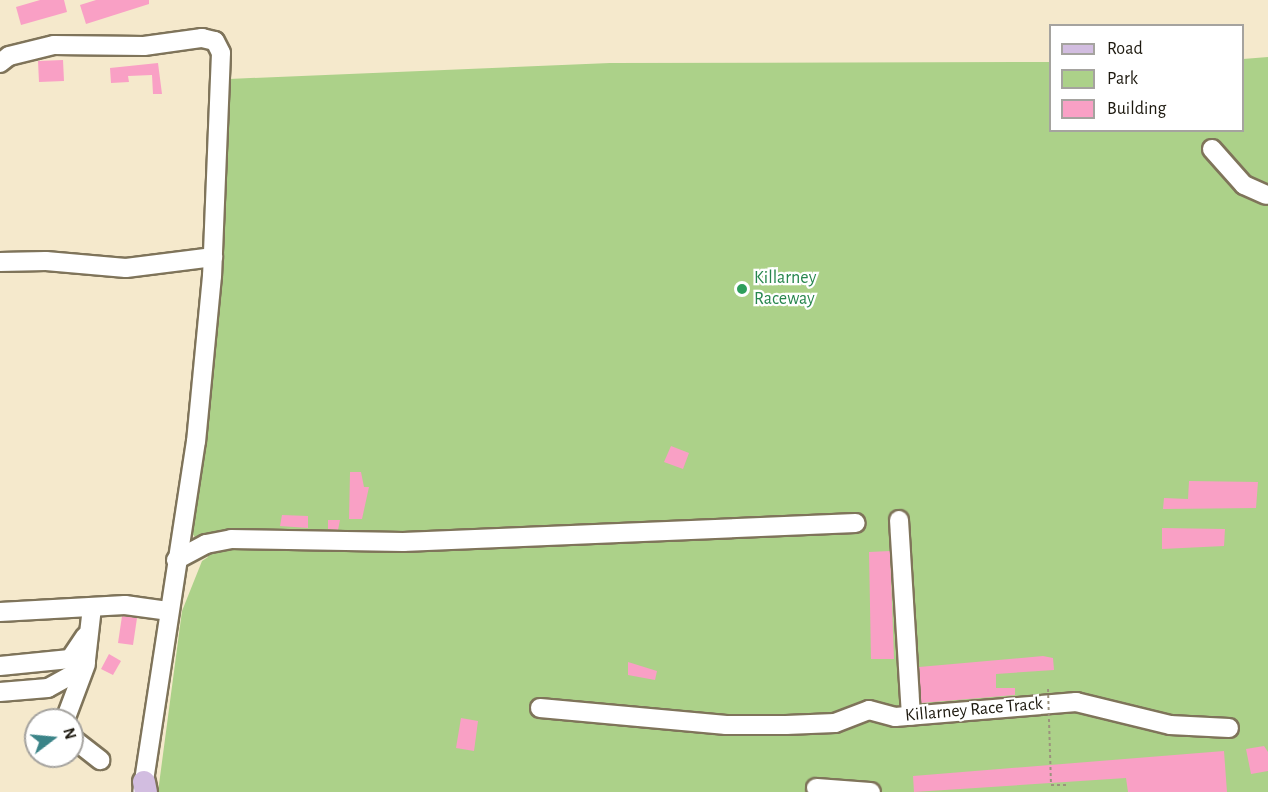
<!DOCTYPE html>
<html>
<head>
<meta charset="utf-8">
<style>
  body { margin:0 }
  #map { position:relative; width:1268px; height:792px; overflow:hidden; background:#f5e9cc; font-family:"Alegreya Sans",sans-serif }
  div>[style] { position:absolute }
  .green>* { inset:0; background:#acd189 }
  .building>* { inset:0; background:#f9a0c5 }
  .path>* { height:2px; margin-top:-1px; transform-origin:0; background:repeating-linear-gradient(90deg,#9b927d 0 3px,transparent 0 6px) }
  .roads { filter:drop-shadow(2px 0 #7f745a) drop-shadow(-2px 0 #7f745a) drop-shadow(0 2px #7f745a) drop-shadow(0 -2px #7f745a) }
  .minor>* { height:18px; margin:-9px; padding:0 9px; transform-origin:9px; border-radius:9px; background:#fff }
  .major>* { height:22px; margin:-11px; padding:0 11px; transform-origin:11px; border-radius:11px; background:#d2bde0 }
  .path-bridge>* { height:2px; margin-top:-1px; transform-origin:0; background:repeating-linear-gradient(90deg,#9b927d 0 3px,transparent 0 6px) }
  .dots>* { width:16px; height:16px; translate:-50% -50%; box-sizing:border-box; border:3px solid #fff; border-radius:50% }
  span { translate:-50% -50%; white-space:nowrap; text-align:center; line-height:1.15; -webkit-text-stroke:4.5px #fff; paint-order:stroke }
  .leisure-label { font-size:18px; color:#27864d }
  .left { translate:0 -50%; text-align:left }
  .street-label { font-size:18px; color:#1d190f }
  .legend { position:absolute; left:1049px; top:24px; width:195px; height:108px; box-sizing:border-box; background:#fff; border:2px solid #a5a39f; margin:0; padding:8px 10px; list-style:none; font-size:18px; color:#1d190f }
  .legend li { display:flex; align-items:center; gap:12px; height:30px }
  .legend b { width:30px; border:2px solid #a5a39f }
  .north { position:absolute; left:24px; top:708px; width:60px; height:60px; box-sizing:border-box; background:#fff; border:2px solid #a5a39f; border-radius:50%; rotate:74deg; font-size:16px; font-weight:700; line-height:24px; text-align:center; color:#1d190f }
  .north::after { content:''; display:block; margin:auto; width:21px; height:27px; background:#3b8488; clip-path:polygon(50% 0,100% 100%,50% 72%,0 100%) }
</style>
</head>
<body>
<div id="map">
  <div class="green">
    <i style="clip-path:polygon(1268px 57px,1268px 792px,158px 792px,182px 611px,202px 561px,208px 557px,192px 533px,205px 447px,229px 79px,610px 63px,1050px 62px,1050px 130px,1242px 130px,1243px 59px)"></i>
  </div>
  <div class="building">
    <i style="clip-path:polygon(40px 0,64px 0,67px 12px,21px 25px,16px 7px)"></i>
    <i style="clip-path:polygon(96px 0,149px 0,149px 4px,86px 24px,80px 5px)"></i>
    <i style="clip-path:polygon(63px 60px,64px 81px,39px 82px,38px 61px)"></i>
    <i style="clip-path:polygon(158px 63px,162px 94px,153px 94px,152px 75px,128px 76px,129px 82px,111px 83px,110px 68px)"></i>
    <i style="clip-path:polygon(671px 446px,689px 453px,683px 469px,664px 462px)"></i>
    <i style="clip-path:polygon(350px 472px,361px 472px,364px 487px,369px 487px,362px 519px,349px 519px)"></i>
    <i style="clip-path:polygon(1189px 481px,1258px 482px,1256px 508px,1163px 509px,1164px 498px,1188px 499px)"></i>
    <i style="clip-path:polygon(282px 515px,308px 516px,308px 528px,280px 526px)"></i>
    <i style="clip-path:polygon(328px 520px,340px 520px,338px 530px,328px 529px)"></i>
    <i style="clip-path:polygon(1162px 528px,1225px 529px,1224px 546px,1162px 549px)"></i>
    <i style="clip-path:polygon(890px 551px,894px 659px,871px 659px,869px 552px)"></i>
    <i style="clip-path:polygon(122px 616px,137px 618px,133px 645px,118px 643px)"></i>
    <i style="clip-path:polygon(109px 654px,121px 661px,113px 675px,101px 669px)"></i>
    <i style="clip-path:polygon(1043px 656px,1053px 658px,1054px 670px,996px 674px,996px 688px,1015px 688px,1015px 695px,921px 703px,919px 667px)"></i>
    <i style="clip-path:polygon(628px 662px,657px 671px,655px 680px,628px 675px)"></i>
    <i style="clip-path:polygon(461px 718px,478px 721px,474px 751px,456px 748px)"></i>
    <i style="clip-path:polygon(1264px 746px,1268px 752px,1268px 771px,1251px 774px,1246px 749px)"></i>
    <i style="clip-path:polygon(1224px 751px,1227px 792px,1128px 792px,1126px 778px,914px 792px,913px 776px)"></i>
  </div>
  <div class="path">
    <i style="left:1051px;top:785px;width:18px"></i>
  </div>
  <div class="roads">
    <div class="minor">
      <i style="left:0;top:63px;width:11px;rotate:-38deg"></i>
      <i style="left:9px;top:56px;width:46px;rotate:-13.7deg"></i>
      <i style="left:54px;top:45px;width:90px;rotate:0.6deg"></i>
      <i style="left:144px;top:46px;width:59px;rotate:-7.9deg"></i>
      <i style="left:202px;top:38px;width:13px;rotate:13deg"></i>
      <i style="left:215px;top:41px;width:13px;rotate:63deg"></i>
      <i style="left:221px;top:53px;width:223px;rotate:92.3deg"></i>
      <i style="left:212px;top:276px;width:166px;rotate:95.5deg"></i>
      <i style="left:196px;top:441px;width:355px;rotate:98.7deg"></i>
      <i style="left:1212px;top:149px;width:48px;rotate:48.4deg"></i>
      <i style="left:1244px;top:185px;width:24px;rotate:24deg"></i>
      <i style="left:0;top:262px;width:46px;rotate:-1.2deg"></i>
      <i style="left:46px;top:261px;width:80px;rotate:5deg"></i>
      <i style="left:126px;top:268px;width:88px;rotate:-7.2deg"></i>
      <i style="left:899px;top:520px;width:196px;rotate:86.5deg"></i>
      <i style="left:176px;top:560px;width:34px;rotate:-28deg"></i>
      <i style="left:206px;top:544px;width:25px;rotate:-11deg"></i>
      <i style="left:231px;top:539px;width:172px;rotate:1deg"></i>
      <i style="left:403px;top:542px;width:453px;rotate:-2.4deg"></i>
      <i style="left:0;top:612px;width:125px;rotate:-3.2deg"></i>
      <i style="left:125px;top:605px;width:43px;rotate:7.9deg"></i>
      <i style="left:0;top:666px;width:70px;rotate:-5.7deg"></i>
      <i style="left:70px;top:659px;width:27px;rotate:-56deg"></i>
      <i style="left:0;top:692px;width:48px;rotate:-4.8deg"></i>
      <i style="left:48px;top:688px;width:33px;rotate:-29deg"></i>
      <i style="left:77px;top:672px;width:15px;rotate:-53deg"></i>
      <i style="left:86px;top:660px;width:53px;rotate:-83.5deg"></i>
      <i style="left:540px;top:708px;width:187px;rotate:5.2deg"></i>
      <i style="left:726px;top:725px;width:60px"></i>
      <i style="left:786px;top:725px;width:49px;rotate:-2.3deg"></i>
      <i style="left:835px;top:723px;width:36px;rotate:-21deg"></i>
      <i style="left:869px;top:710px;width:27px;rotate:15deg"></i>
      <i style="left:895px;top:717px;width:182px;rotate:-4.7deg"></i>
      <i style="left:1076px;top:702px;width:97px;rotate:13.7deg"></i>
      <i style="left:1170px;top:725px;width:59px;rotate:2.9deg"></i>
      <i style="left:65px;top:720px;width:60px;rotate:-69.4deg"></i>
      <i style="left:72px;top:738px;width:36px;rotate:38deg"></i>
      <i style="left:816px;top:788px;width:55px;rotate:4.2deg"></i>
    </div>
    <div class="major">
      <i style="left:144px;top:782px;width:10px;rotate:79deg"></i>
    </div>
  </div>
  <div class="path-bridge">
    <i style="left:1048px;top:689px;width:96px;rotate:88.2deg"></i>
  </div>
  <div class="dots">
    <i style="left:742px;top:289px;background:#2e9e5b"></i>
  </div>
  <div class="leisure-label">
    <span class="left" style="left:754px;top:289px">Killarney<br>Raceway</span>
  </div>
  <div class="street-label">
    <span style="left:974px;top:710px;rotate:-5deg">Killarney Race Track</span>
  </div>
  <ul class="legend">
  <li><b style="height:8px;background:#d2bde0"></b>Road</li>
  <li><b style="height:16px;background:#acd189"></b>Park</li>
  <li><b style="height:16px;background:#f9a0c5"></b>Building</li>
  </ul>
  <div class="north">N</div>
</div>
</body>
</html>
